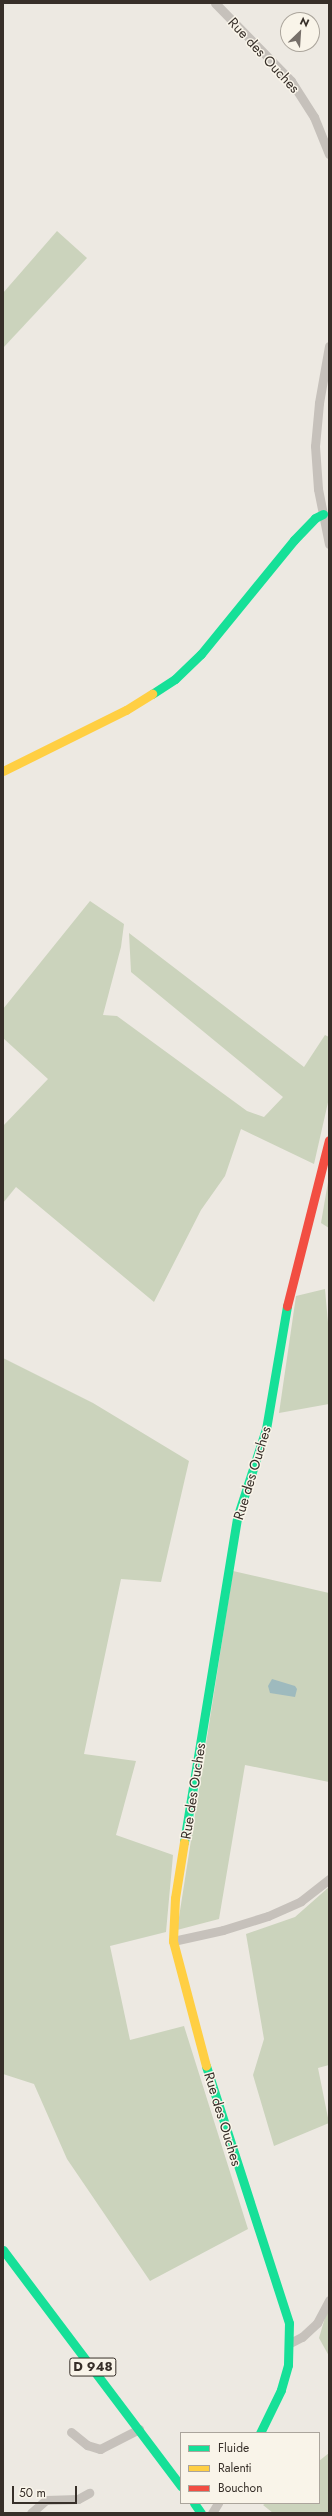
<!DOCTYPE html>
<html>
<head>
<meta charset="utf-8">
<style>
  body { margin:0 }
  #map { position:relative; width:332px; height:2516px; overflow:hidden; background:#ede9e2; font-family:Jost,sans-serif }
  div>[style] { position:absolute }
  .green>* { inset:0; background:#cbd3bc }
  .water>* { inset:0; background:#9ebabe }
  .street>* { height:9px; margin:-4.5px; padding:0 4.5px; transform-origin:4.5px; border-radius:4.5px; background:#c6c1bb }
  .fast>* { height:9px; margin:-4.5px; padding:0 4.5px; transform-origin:4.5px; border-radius:4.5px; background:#16e098 }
  .slow>* { height:9px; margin:-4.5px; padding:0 4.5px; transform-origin:4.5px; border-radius:4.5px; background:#ffcf43 }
  .jam>* { height:9px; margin:-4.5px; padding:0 4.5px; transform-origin:4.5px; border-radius:4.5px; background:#f24e42 }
  span { translate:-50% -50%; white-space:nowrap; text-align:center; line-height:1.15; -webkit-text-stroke:3px #f9f4e9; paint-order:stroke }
  .shield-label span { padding:1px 3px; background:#f9f4e9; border:1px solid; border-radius:3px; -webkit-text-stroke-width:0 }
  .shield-label { font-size:13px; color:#372f29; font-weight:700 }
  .street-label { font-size:14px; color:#372f29 }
  .frame { position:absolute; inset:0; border:4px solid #372f29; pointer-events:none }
  .legend { position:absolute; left:180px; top:2432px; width:140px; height:72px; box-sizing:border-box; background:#f9f4e9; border:1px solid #aba59c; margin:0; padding:5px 7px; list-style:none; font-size:12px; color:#372f29 }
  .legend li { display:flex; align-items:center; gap:8px; height:20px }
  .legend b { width:20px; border:1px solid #aba59c }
  .north { position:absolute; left:280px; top:12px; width:40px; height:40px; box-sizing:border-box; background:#f9f4e9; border:1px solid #aba59c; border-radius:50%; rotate:25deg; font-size:11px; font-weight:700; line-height:16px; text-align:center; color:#372f29 }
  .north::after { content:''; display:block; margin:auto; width:14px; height:18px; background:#77706a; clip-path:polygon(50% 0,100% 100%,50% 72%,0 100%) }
  .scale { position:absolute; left:12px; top:2486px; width:65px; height:18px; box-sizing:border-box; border:2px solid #372f29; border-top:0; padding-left:5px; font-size:12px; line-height:14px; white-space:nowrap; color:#372f29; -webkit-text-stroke:3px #f9f4e9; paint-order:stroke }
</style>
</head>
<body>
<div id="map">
  <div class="green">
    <i style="clip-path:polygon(57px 231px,87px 258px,3px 348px,3px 293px)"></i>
    <i style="clip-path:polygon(90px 901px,124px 924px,121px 947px,103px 1015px,117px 1016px,247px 1111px,264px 1117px,283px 1097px,131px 972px,129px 933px,304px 1067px,325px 1035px,329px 1037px,329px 1098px,314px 1164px,241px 1129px,225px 1176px,201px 1210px,154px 1302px,16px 1187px,3px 1203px,3px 1126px,48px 1079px,3px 1038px,3px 1009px)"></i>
    <i style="clip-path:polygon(329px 1176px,329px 1228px,321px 1223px)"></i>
    <i style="clip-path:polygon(325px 1289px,329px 1334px,329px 1404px,279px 1413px,296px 1296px)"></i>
    <i style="clip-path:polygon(3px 1358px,93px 1403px,189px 1461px,161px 1582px,121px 1579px,84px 1754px,136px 1761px,116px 1835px,173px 1855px,166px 1932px,110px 1946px,130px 2040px,184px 2026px,248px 2229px,150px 2281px,67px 2159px,34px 2084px,3px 2074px)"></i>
    <i style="clip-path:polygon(233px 1571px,329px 1593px,329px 1782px,245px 1765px,219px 1919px,177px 1930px)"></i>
    <i style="clip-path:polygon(329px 1887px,329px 2065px,318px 2068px,329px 2123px,274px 2146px,253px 2075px,264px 2039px,246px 1934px,295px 1917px)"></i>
    <i style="clip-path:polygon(329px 2304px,329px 2356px,319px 2338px)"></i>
    <i style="clip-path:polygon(329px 2453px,329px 2513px,273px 2513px,263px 2505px,266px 2503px,319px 2503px,319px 2461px)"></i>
  </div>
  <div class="water">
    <i style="clip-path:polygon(272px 1679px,295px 1686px,297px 1689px,295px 1697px,270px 1693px,268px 1686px)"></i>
  </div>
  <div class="street">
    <i style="left:215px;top:3px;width:109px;rotate:45.7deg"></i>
    <i style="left:291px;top:81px;width:43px;rotate:57.4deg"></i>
    <i style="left:314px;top:117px;width:40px;rotate:68deg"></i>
    <i style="left:329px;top:346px;width:58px;rotate:100deg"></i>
    <i style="left:319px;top:403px;width:43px;rotate:95.3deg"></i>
    <i style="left:315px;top:446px;width:43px;rotate:86deg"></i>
    <i style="left:318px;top:489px;width:56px;rotate:78.7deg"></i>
    <i style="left:173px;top:1941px;width:51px;rotate:-12.4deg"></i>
    <i style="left:223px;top:1930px;width:47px;rotate:-17.3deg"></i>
    <i style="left:268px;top:1916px;width:36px;rotate:-24deg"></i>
    <i style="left:301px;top:1901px;width:36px;rotate:-38deg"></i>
    <i style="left:290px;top:2343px;width:13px;rotate:-27deg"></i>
    <i style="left:302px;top:2337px;width:21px;rotate:-43deg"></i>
    <i style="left:317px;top:2323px;width:26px;rotate:-62deg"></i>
    <i style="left:71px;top:2432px;width:21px;rotate:39deg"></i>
    <i style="left:87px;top:2445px;width:14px;rotate:17deg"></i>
    <i style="left:100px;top:2449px;width:44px;rotate:-27.1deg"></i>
    <i style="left:31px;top:2513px;width:20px;rotate:-41deg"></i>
    <i style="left:46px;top:2500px;width:32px;rotate:-2deg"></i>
    <i style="left:78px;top:2499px;width:13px;rotate:-29deg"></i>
    <i style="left:212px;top:2513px;width:12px;rotate:-59deg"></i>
  </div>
  <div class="fast">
    <i style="left:152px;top:694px;width:27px;rotate:-33deg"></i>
    <i style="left:175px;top:679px;width:36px;rotate:-44deg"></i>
    <i style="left:201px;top:654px;width:147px;rotate:-50.8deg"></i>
    <i style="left:294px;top:540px;width:30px;rotate:-46deg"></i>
    <i style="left:315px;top:518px;width:9px;rotate:-27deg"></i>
    <i style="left:184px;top:1842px;width:328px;rotate:-80.7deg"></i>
    <i style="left:237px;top:1518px;width:94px;rotate:-72deg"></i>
    <i style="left:266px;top:1429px;width:125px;rotate:-80.3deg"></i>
    <i style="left:206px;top:2066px;width:270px;rotate:72.1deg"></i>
    <i style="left:289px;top:2323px;width:42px;rotate:91.4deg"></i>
    <i style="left:288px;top:2365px;width:26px;rotate:106deg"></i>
    <i style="left:281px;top:2390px;width:48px;rotate:116deg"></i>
    <i style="left:3px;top:2250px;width:296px;rotate:53deg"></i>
    <i style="left:194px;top:2503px;width:12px;rotate:55deg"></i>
  </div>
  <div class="slow">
    <i style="left:3px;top:771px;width:137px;rotate:-26.4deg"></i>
    <i style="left:126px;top:710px;width:31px;rotate:-32deg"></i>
    <i style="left:184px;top:1842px;width:57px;rotate:99.1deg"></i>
    <i style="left:175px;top:1898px;width:43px;rotate:92.7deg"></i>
    <i style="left:173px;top:1941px;width:129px;rotate:75.2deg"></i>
  </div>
  <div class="jam">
    <i style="left:287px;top:1306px;width:171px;rotate:-75.8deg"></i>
  </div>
  <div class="shield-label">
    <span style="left:93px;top:2367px">D 948</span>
  </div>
  <div class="street-label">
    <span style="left:264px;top:55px;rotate:47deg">Rue des Ouches</span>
    <span style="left:252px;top:1473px;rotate:-73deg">Rue des Ouches</span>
    <span style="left:193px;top:1791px;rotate:-81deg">Rue des Ouches</span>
    <span style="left:223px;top:2119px;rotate:73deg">Rue des Ouches</span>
  </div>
  <div class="frame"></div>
  <ul class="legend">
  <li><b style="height:5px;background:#16e098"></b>Fluide</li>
  <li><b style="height:5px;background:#ffcf43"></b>Ralenti</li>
  <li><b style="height:5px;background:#f24e42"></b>Bouchon</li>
  </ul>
  <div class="north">N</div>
  <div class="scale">50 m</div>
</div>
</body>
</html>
